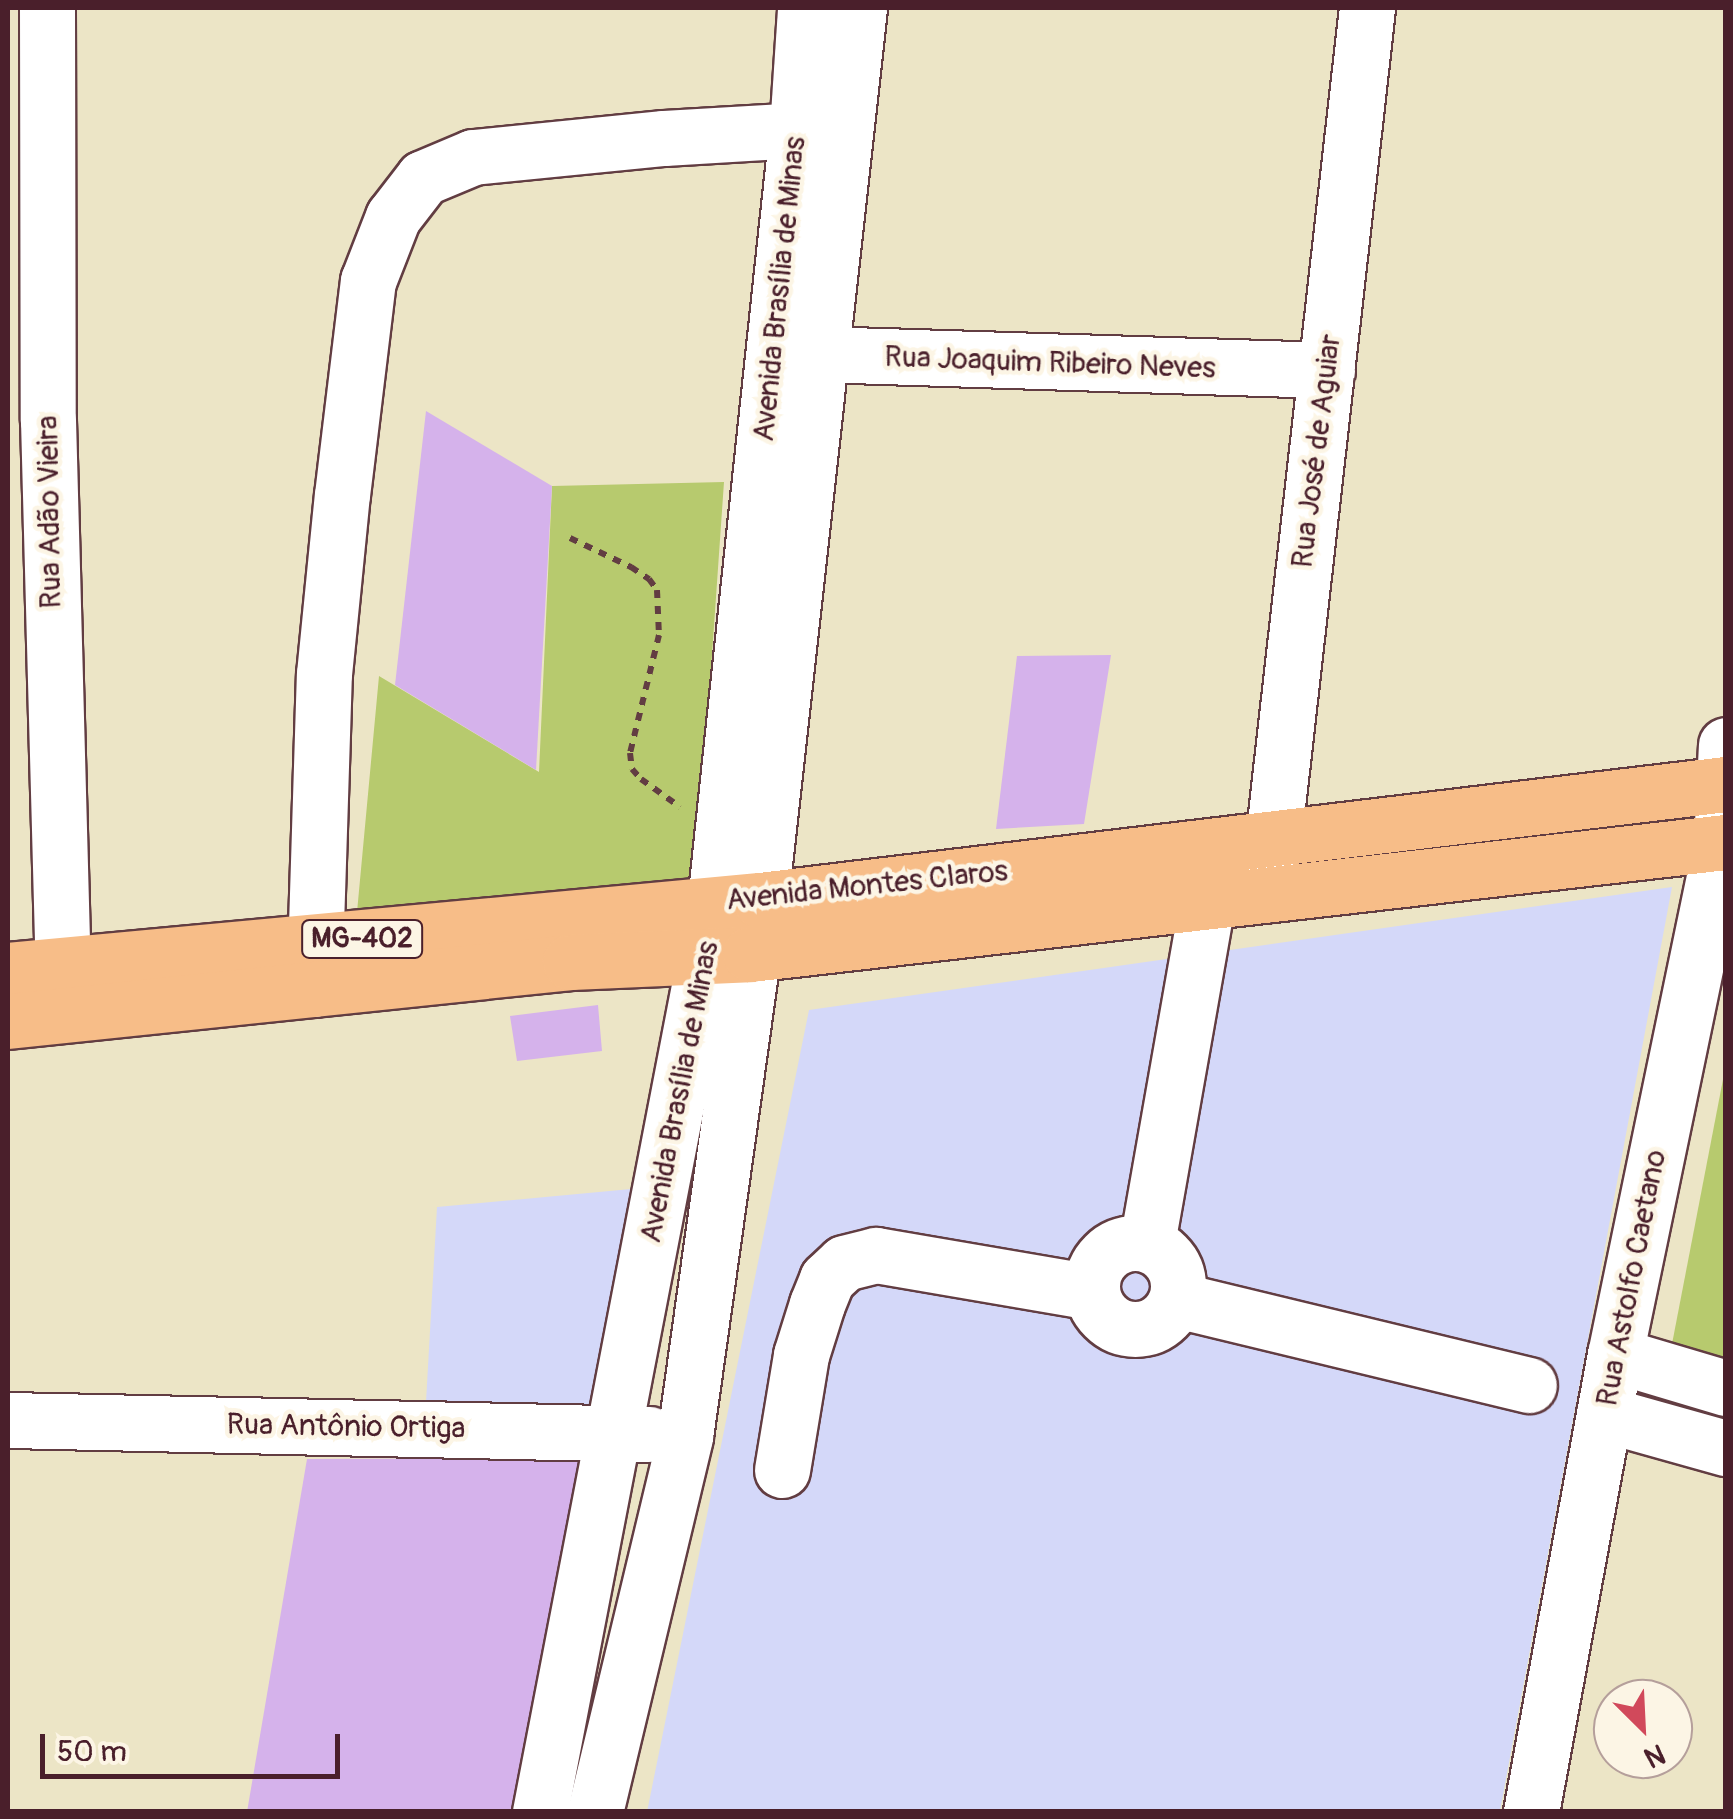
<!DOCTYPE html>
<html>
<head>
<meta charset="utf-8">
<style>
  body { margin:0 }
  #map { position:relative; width:1733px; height:1819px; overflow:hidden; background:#ece5c6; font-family:Pangolin,sans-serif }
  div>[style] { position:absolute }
  .built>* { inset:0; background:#d4d8f9 }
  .green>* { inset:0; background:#b7ca6e }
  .building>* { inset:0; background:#d5b2eb }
  .path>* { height:6px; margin-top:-3px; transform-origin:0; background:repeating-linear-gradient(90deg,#623d42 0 8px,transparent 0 16px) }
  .roads { filter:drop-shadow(2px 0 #623d42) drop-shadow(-2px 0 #623d42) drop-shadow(0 2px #623d42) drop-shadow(0 -2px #623d42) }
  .minor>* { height:55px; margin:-27.5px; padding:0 27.5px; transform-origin:27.5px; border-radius:27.5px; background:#fff }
  .minor>.ring { margin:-27.5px; padding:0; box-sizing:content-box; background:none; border:55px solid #fff; border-radius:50% }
  .major>* { height:55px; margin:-27.5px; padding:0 27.5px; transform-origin:27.5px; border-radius:27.5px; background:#f7bd88 }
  span { translate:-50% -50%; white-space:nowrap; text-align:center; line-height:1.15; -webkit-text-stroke:9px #fcf5e5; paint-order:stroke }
  .shield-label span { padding:2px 8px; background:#fcf5e5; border:2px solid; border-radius:8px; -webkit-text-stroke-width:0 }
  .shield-label { font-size:28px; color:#4a1f2b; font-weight:700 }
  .street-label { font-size:30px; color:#4a1f2b }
  .frame { position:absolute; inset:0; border:10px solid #4a1f2b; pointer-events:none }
  .north { position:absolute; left:1593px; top:1679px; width:100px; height:100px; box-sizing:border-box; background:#fcf5e5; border:2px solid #b59f9b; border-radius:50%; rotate:156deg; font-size:28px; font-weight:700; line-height:40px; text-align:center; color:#4a1f2b }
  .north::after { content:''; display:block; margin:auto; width:35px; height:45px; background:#d1495b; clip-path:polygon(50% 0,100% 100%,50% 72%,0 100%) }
  .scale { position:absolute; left:40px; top:1734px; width:300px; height:45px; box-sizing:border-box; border:5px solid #4a1f2b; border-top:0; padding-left:12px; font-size:30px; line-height:35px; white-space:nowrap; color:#4a1f2b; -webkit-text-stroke:8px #fcf5e5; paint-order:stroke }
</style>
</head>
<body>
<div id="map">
  <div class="built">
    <i style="clip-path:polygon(1672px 887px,1500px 1811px,647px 1812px,809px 1010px)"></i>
    <i style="clip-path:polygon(631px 1189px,591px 1408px,426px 1402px,437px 1207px)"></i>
  </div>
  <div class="green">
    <i style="clip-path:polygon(724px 482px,696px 885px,356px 923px,379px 676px,539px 772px,552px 486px)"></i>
    <i style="clip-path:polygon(1725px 1069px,1725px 1361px,1672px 1344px)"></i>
  </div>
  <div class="building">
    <i style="clip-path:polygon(426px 411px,552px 486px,536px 770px,395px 685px)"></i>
    <i style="clip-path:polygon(1111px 655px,1084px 824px,996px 829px,1017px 656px)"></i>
    <i style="clip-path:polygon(598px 1005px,602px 1051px,517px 1061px,510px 1016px)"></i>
    <i style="clip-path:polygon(583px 1458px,516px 1812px,247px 1812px,307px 1459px)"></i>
  </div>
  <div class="path">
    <i style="left:570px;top:538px;width:68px;rotate:25.4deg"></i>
    <i style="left:631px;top:567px;width:22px;rotate:34deg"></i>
    <i style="left:649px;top:579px;width:14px;rotate:54deg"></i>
    <i style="left:657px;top:590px;width:45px;rotate:87.5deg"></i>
    <i style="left:659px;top:635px;width:122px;rotate:103.8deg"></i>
    <i style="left:630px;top:753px;width:16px;rotate:83deg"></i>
    <i style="left:632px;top:769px;width:13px;rotate:48deg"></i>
    <i style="left:641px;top:779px;width:48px;rotate:35.7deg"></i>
  </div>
  <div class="roads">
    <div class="minor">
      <i style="left:47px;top:8px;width:412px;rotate:89.9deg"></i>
      <i style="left:48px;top:420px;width:594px;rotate:88.46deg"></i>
      <i style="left:786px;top:353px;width:541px;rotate:1.8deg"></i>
      <i style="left:1267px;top:894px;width:892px;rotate:-83.56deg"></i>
      <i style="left:314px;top:989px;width:315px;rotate:-88.2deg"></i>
      <i style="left:324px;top:674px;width:180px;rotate:-84.3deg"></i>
      <i style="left:342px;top:495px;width:216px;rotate:-83.1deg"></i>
      <i style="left:368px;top:281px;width:69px;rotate:-68.7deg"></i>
      <i style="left:393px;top:217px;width:49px;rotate:-52.4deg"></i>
      <i style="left:423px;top:178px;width:54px;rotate:-22.8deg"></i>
      <i style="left:473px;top:157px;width:192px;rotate:-5.7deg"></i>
      <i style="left:664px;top:138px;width:133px;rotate:-3.4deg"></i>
      <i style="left:797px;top:130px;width:35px;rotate:5deg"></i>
      <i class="ring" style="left:1092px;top:1243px;width:31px;height:31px"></i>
      <i style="left:1147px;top:1243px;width:346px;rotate:-80deg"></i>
      <i style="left:1207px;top:902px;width:45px;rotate:-87.5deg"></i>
      <i style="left:1177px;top:1300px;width:362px;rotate:13.6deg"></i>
      <i style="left:1615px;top:1355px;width:116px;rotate:16.6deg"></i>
      <i style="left:1604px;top:1414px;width:127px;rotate:15.6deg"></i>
      <i style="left:8px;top:1420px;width:641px;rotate:1.25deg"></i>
      <i style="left:782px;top:1470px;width:117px;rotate:-80.6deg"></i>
      <i style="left:801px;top:1355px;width:53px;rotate:-72.6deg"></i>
      <i style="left:817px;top:1304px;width:27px;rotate:-68deg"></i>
      <i style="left:827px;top:1279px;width:23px;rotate:-43deg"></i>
      <i style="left:844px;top:1263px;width:33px;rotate:-14deg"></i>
      <i style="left:876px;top:1255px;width:219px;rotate:9.7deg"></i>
      <i style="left:540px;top:1812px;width:926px;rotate:-79.1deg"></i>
      <i style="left:715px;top:903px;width:777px;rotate:-83.94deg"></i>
      <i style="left:797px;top:130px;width:122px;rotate:-86.2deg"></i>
      <i style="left:595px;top:1812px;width:387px;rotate:-76.5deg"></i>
      <i style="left:685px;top:1436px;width:541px;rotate:-82.03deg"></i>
      <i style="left:760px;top:900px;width:897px;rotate:-83.67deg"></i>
      <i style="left:1531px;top:1812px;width:465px;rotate:-79.6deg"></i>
      <i style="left:1615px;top:1355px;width:523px;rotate:-78.3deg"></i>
      <i style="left:1721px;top:843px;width:98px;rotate:-87.1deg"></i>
    </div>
    <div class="major">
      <i style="left:8px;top:970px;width:755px;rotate:-5.32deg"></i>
      <i style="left:760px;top:900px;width:973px;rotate:-6.85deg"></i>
      <i style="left:8px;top:1021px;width:565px;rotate:-5.99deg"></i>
      <i style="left:570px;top:962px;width:180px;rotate:-2.5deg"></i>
      <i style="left:750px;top:954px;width:982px;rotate:-6.55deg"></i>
    </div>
  </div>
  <div class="shield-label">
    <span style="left:362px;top:939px">MG-402</span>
  </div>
  <div class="street-label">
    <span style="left:780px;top:289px;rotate:-84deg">Avenida Brasília de Minas</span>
    <span style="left:1050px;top:363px;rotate:2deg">Rua Joaquim Ribeiro Neves</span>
    <span style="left:1317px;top:451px;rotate:-83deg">Rua José de Aguiar</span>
    <span style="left:50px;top:512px;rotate:-91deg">Rua Adão Vieira</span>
    <span style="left:867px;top:886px;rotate:-6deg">Avenida Montes Claros</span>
    <span style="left:680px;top:1092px;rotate:-79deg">Avenida Brasília de Minas</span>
    <span style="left:1632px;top:1278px;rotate:-79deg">Rua Astolfo Caetano</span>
    <span style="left:346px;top:1427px;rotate:1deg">Rua Antônio Ortiga</span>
  </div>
  <div class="frame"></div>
  <div class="north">N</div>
  <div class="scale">50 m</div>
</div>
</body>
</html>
